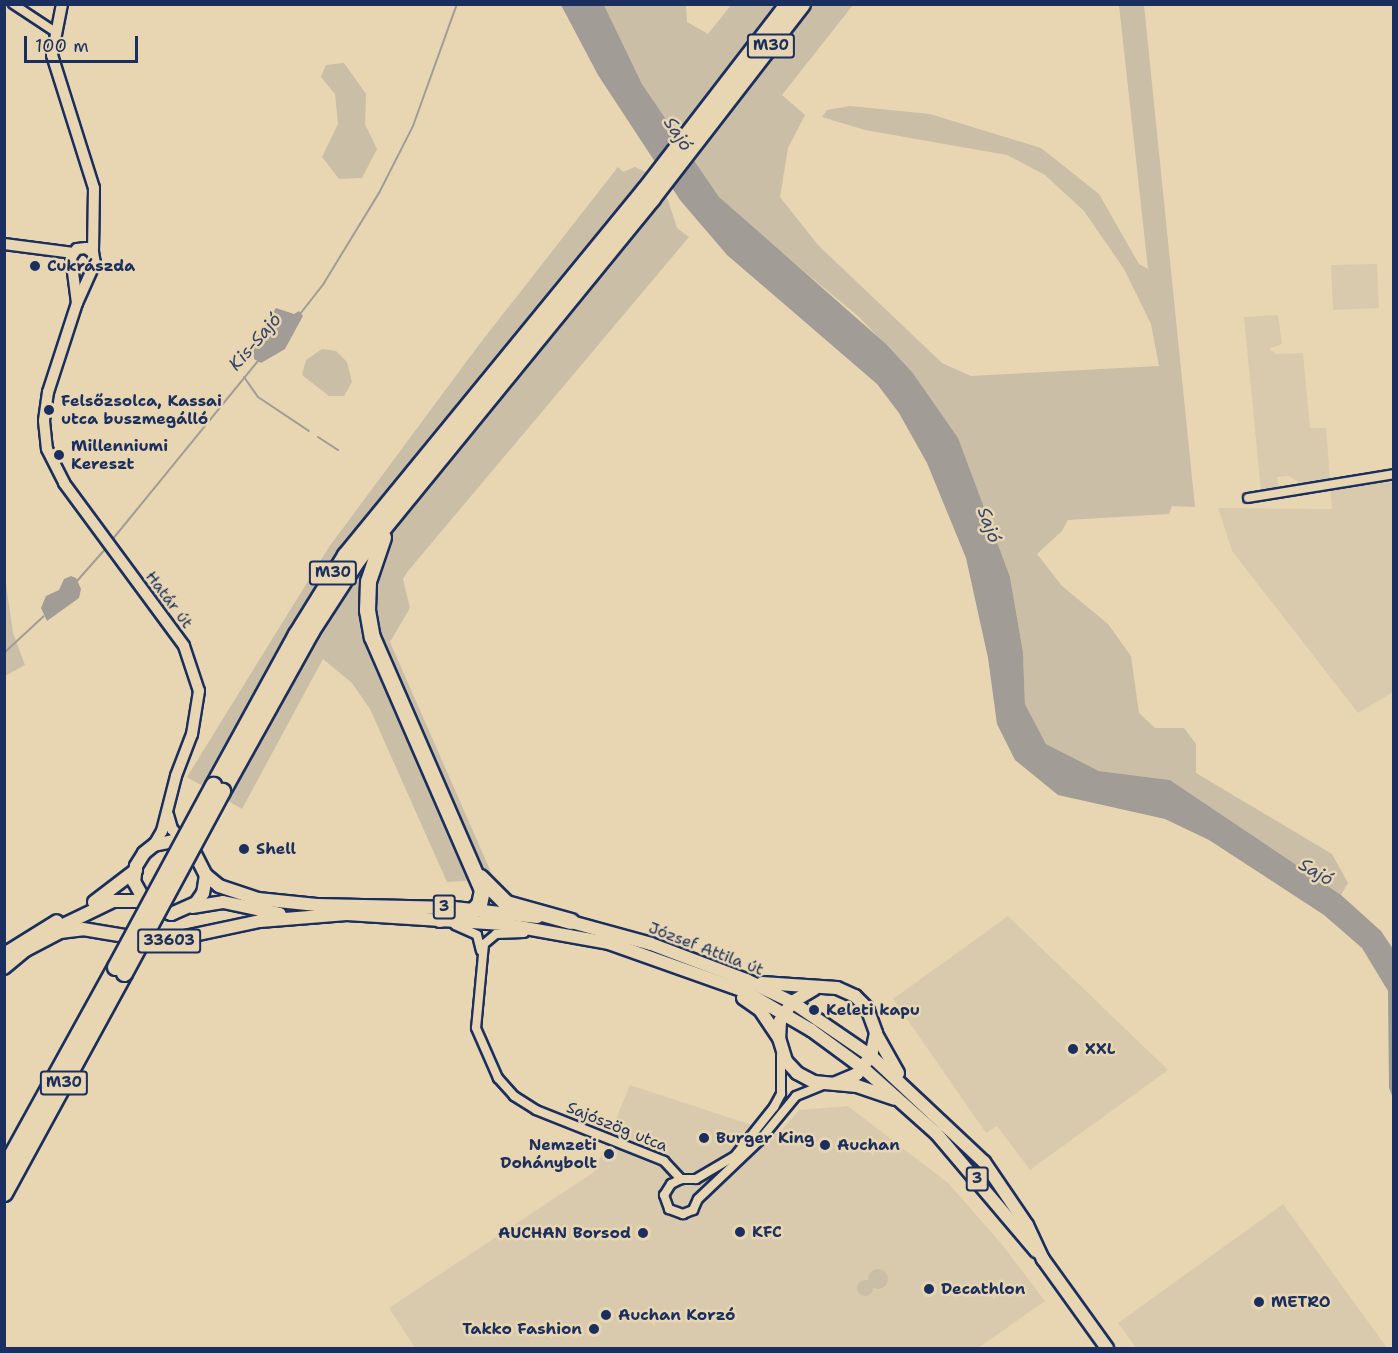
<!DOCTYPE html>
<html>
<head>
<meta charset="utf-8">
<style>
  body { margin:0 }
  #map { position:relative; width:1398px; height:1353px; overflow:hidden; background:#e8d6b3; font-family:"Shantell Sans",sans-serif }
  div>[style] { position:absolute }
  .built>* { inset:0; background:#d9caad }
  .green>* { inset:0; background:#cabea7 }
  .round { border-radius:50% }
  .water>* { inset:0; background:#a19d96 }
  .stream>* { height:2px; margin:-1px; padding:0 1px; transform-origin:1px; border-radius:1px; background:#a19d96 }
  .roads { filter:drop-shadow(2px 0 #1b2f5e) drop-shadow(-2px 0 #1b2f5e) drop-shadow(0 2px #1b2f5e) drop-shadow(0 -2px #1b2f5e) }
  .minor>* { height:8px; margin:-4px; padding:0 4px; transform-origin:4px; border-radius:4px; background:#e8d6b3 }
  .secondary>* { height:10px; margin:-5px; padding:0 5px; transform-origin:5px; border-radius:5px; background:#e8d6b3 }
  .primary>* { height:12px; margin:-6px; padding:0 6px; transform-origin:6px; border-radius:6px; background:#e8d6b3 }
  .motorway>* { height:15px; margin:-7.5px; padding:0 7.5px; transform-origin:7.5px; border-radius:7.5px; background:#e8d6b3 }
  .bridges { filter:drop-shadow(2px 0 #1b2f5e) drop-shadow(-2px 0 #1b2f5e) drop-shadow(0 2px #1b2f5e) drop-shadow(0 -2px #1b2f5e) }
  .motorway-bridge>* { height:15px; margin:-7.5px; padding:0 7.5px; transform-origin:7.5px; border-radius:7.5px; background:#e8d6b3 }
  .dots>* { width:16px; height:16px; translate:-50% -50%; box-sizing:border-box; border:3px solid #e8d6b3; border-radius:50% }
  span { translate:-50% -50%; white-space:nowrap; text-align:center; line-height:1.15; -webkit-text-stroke:5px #e8d6b3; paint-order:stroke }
  .shield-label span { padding:2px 4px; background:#e8d6b3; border:2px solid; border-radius:4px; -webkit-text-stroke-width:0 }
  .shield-label { font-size:15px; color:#1b2f5e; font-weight:700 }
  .poi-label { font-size:16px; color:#1b2f5e; font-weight:700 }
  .left { translate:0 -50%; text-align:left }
  .right { translate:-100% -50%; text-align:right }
  .street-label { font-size:16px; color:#1b2f5e }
  .water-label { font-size:18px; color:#364569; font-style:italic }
  .frame { position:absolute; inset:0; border:6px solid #1b2f5e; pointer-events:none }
  .scale { position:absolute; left:24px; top:36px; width:114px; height:27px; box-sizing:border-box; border:3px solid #1b2f5e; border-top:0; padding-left:8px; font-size:18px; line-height:21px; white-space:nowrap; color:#1b2f5e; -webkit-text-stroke:4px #e8d6b3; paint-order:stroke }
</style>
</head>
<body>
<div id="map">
  <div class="built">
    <i style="clip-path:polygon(1377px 264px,1379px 308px,1333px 310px,1331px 265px)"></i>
    <i style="clip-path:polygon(1278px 315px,1282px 344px,1269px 349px,1277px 354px,1303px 353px,1310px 428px,1326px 428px,1330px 480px,1302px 484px,1289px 476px,1277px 477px,1279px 488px,1261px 491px,1244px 317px)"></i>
    <i style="clip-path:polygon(1393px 482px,1393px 692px,1358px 713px,1232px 551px,1218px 508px,1332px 509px,1330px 488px)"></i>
    <i style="clip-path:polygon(1008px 916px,1168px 1070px,1030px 1170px,997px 1126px,986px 1133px,893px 999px)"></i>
    <i style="clip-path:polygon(630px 1085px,779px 1134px,799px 1110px,848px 1106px,948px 1183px,1000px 1242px,1045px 1301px,978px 1348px,415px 1348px,389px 1308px,594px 1172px)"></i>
    <i style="clip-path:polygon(1283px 1204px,1387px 1348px,1136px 1348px,1118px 1323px)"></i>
  </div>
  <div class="green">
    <i style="clip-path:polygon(604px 5px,686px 5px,687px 22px,708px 34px,731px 5px,853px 5px,782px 95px,805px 115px,788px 148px,780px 197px,818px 245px,942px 363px,971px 376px,1159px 366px,1151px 324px,1124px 269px,1084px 211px,1045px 175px,1007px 155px,865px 130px,822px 117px,827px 110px,850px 106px,930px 114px,1041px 148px,1099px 194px,1139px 264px,1148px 269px,1119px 5px,1144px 5px,1195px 507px,1172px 506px,1169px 514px,1068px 520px,1062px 531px,1037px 554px,1062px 586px,1108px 624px,1131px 656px,1139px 713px,1155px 728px,1184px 728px,1196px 744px,1196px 773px,1332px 854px,1348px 883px,1341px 895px,1170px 780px,1099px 771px,1046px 744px,1025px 704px,1023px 652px,1010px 577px,912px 372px,858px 316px,739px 218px,719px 197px,642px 84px)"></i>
    <i style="clip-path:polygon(344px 63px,366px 94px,365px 124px,377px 149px,362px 178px,339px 179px,322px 157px,338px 124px,335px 94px,321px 77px,326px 65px)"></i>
    <i style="clip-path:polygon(618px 167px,623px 172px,635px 167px,646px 172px,668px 200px,677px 228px,689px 237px,408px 571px,403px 579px,410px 608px,390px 642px,494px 879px,447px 882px,370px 709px,352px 683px,323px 659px,242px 809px,187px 777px,329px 547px,478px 346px)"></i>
    <i style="clip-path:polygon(322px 349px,336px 351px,347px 362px,352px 382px,344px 396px,329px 396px,302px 375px,306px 360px)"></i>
    <i style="clip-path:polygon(4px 570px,13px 633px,25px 665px,5px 676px)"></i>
    <i class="round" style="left:868px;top:1269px;width:20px;height:20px"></i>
    <i class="round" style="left:857px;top:1280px;width:16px;height:16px"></i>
  </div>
  <div class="water">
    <i style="clip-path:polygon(561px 5px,604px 5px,642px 84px,719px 197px,886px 344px,912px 372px,958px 438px,1010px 577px,1023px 652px,1025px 704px,1046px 744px,1099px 771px,1170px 780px,1341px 895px,1381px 931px,1393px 949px,1393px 1098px,1389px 1088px,1388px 991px,1362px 948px,1324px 915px,1209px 840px,1165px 819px,1058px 795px,1015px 760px,997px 724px,988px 658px,966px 558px,927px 463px,899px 413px,877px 384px,727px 255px,680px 200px,598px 75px)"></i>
    <i style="clip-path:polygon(276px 308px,294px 314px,299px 311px,303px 316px,285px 349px,261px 363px,254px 359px,253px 343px)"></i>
    <i style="clip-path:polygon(71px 576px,76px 578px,81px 589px,79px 598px,47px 621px,41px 608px,46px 596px,59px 590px,64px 579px)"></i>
  </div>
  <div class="stream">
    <i style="left:300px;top:314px;width:39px;rotate:-52deg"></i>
    <i style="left:324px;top:283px;width:105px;rotate:-58.6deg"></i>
    <i style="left:379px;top:193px;width:75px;rotate:-63.1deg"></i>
    <i style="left:413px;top:126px;width:130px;rotate:-70.2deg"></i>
    <i style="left:244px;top:377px;width:24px;rotate:55deg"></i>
    <i style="left:258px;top:397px;width:61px;rotate:33.7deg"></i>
    <i style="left:318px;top:437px;width:24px;rotate:33deg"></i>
    <i style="left:112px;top:540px;width:231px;rotate:-50.8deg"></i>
    <i style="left:77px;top:581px;width:45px;rotate:-48.6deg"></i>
    <i style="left:4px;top:653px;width:54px;rotate:-42.8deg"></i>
  </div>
  <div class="roads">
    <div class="minor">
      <i style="left:13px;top:4px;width:49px;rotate:33.4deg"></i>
      <i style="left:1248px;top:498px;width:148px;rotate:-9.3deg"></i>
      <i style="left:455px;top:925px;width:24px;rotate:24deg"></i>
      <i style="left:477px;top:935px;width:16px;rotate:76deg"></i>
      <i style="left:524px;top:933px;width:28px;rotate:178deg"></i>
      <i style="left:496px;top:934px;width:16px;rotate:140deg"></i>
      <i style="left:484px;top:944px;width:84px;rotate:95.4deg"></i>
      <i style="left:476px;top:1028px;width:55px;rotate:66.3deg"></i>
      <i style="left:498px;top:1078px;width:24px;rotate:48deg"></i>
      <i style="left:514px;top:1096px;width:26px;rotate:32deg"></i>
      <i style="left:536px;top:1110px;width:138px;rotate:21.7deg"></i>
      <i style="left:664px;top:1161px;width:25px;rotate:47deg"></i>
      <i style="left:681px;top:1179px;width:15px"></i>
      <i style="left:696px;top:1179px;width:45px;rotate:-30.5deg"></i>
      <i style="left:735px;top:1156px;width:63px;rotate:-51.5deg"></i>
      <i style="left:774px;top:1107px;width:15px;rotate:-62deg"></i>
      <i style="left:781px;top:1094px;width:39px;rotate:-90deg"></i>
      <i style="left:681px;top:1179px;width:11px;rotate:153deg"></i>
      <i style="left:671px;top:1184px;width:13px;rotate:122deg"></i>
      <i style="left:664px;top:1195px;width:15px;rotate:70deg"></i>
      <i style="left:669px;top:1209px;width:15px;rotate:20deg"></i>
      <i style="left:683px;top:1214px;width:11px;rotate:-22deg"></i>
      <i style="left:693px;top:1210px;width:12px;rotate:-66deg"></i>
      <i style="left:698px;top:1199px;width:84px;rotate:-43.6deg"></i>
      <i style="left:759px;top:1141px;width:58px;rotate:-50.6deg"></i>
      <i style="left:796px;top:1096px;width:29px;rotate:-22deg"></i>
    </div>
    <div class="secondary">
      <i style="left:62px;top:4px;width:52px;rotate:101.1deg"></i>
      <i style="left:52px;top:55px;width:139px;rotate:72.5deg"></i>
      <i style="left:94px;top:188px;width:65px;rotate:90.9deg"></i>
      <i style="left:4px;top:244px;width:70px;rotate:7.4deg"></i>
      <i style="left:77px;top:303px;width:46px;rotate:-97.4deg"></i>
      <i style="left:71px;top:257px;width:10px;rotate:-53deg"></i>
      <i style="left:77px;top:249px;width:9px;rotate:-6deg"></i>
      <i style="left:86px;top:248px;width:9px;rotate:36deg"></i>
      <i style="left:93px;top:253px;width:10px;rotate:79deg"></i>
      <i style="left:95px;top:263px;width:44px;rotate:114.2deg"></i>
      <i style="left:77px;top:303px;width:94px;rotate:108deg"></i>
      <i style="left:48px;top:392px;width:29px;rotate:98deg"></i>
      <i style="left:44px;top:421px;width:28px;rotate:84deg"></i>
      <i style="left:47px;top:449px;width:38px;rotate:63deg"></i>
      <i style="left:64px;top:483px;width:202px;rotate:53.6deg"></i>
      <i style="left:184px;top:646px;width:47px;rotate:71.6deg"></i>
      <i style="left:199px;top:691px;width:44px;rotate:99.2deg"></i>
      <i style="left:192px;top:734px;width:45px;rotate:110.9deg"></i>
      <i style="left:176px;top:776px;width:57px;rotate:104.3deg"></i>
      <i style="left:162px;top:831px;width:16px;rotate:120deg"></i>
      <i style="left:168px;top:815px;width:15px;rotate:74deg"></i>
      <i style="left:172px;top:829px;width:21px;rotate:47deg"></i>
    </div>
    <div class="primary">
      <i style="left:206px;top:875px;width:18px;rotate:99deg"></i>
      <i style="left:203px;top:893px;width:12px;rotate:125deg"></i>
      <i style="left:196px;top:903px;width:27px;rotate:156deg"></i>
      <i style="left:171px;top:914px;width:26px;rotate:-159deg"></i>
      <i style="left:147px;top:905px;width:26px;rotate:-119deg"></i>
      <i style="left:134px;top:882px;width:16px;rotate:-83deg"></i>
      <i style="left:136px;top:866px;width:15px;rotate:-58deg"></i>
      <i style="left:144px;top:853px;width:13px;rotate:-39deg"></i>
      <i style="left:154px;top:845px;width:19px;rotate:-12deg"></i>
      <i style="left:173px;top:841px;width:22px;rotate:24deg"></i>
      <i style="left:193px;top:850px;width:28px;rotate:63deg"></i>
      <i style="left:206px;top:875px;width:17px;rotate:40deg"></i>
      <i style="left:219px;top:886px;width:41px;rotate:18.4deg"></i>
      <i style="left:258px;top:899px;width:59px;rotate:5.8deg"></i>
      <i style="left:317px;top:905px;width:137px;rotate:1.3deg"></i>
      <i style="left:454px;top:908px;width:84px;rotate:6.1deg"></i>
      <i style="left:94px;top:902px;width:53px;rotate:-37.3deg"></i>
      <i style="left:192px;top:907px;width:31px;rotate:-9deg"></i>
      <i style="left:223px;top:902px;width:58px;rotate:11.9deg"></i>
      <i style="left:564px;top:920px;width:90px;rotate:15.4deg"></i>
      <i style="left:651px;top:944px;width:102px;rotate:20.8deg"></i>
      <i style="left:746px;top:980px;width:51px;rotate:25.6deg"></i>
      <i style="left:792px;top:1002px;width:96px;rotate:34.4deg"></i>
      <i style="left:871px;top:1056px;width:155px;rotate:43.2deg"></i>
      <i style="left:984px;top:1162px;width:76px;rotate:55.7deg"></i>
      <i style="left:1027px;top:1225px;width:38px;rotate:65deg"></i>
      <i style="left:1043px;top:1259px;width:110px;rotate:54.3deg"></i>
      <i style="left:53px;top:930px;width:67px;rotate:-25.8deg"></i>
      <i style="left:113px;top:901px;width:30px"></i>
      <i style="left:24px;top:951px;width:41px;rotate:-27.8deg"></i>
      <i style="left:60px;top:932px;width:23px;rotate:-7deg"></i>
      <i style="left:83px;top:929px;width:79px;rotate:9.5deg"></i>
      <i style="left:161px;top:942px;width:101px;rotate:-12deg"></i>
      <i style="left:260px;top:921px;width:87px;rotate:-4.6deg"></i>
      <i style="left:347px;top:914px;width:156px;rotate:3.7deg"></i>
      <i style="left:503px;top:924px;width:108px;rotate:10.2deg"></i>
      <i style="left:609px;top:943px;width:143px;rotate:19.6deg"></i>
      <i style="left:744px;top:991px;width:78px;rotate:30.2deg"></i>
      <i style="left:811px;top:1030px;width:64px;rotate:36.2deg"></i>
      <i style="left:863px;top:1068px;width:98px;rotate:41.7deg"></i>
      <i style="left:936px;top:1133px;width:155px;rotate:49.7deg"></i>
      <i style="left:4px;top:954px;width:62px;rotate:-31.9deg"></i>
      <i style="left:4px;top:968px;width:33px;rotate:-40deg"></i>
      <i style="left:762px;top:983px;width:75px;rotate:3.8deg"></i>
      <i style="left:837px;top:988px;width:20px;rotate:24deg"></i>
      <i style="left:855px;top:996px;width:17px;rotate:45deg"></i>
      <i style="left:867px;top:1008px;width:27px;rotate:70deg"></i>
      <i style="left:876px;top:1033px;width:24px;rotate:102deg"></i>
      <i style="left:871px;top:1056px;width:23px;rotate:128deg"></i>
      <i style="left:857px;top:1074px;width:25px;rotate:157deg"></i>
      <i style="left:814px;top:989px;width:26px;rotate:149deg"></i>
      <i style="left:792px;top:1002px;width:22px;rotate:122deg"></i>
      <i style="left:780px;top:1021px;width:17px;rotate:93deg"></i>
      <i style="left:779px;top:1038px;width:24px;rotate:73deg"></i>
      <i style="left:786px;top:1061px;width:16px;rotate:47deg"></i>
      <i style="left:797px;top:1073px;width:19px;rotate:28deg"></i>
      <i style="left:814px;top:1082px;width:43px;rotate:5.3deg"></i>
      <i style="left:857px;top:1086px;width:39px;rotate:19deg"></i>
      <i style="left:743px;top:998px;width:21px;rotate:35deg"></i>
      <i style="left:760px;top:1010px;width:34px;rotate:56deg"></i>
      <i style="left:876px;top:1034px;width:45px;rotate:60.6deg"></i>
    </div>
    <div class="motorway">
      <i style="left:383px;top:537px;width:46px;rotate:108.8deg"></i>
      <i style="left:368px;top:581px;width:29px;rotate:92deg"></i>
      <i style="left:367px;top:610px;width:27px;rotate:80deg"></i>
      <i style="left:372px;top:637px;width:276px;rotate:66.5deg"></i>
      <i style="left:482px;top:890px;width:14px;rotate:102deg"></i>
      <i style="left:479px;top:904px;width:13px;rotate:135deg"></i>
      <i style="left:470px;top:913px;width:31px;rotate:169deg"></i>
      <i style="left:213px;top:785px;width:172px;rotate:-61.2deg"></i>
      <i style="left:296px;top:634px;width:93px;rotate:-58.2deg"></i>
      <i style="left:345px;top:555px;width:472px;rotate:-50.7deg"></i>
      <i style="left:644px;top:190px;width:235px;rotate:-52.4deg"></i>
      <i style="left:222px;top:791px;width:183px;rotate:-60.9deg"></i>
      <i style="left:311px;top:631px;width:85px;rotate:-57.1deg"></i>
      <i style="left:357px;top:560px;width:467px;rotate:-50.8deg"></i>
      <i style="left:652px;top:198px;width:245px;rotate:-52.3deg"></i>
      <i style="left:480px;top:877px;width:37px;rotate:45deg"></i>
      <i style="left:506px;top:903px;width:67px;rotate:15.5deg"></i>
      <i style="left:4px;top:1168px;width:230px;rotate:-61.1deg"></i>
      <i style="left:4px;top:1193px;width:251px;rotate:-61.4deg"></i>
    </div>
  </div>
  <div class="bridges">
    <div class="motorway-bridge">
      <i style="left:115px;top:967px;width:207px;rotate:-61.7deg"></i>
      <i style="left:124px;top:973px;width:207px;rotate:-61.7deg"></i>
    </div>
  </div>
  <div class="dots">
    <i style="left:35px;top:266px;background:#1b2f5e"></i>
    <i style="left:49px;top:410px;background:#1b2f5e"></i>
    <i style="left:59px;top:455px;background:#1b2f5e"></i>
    <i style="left:244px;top:849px;background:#1b2f5e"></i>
    <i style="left:814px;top:1010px;background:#1b2f5e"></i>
    <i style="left:1073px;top:1049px;background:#1b2f5e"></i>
    <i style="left:704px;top:1138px;background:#1b2f5e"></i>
    <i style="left:825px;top:1145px;background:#1b2f5e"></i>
    <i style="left:609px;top:1154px;background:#1b2f5e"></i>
    <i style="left:740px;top:1232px;background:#1b2f5e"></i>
    <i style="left:643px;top:1233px;background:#1b2f5e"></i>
    <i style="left:929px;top:1289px;background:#1b2f5e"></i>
    <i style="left:1259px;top:1302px;background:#1b2f5e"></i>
    <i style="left:606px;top:1315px;background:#1b2f5e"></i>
    <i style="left:594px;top:1329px;background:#1b2f5e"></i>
  </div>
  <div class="shield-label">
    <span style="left:771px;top:46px">M30</span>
    <span style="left:333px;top:573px">M30</span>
    <span style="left:444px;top:907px">3</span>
    <span style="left:169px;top:941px">33603</span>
    <span style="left:64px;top:1083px">M30</span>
    <span style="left:977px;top:1179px">3</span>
  </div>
  <div class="poi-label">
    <span class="left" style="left:47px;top:266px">Cukrászda</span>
    <span class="left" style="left:61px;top:410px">Felsőzsolca, Kassai<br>utca buszmegálló</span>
    <span class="left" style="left:71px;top:455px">Millenniumi<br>Kereszt</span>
    <span class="left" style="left:256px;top:849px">Shell</span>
    <span class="left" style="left:826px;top:1010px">Keleti kapu</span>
    <span class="left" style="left:1085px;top:1049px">XXL</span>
    <span class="left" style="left:716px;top:1138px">Burger King</span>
    <span class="right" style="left:597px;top:1154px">Nemzeti<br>Dohánybolt</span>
    <span class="left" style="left:837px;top:1145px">Auchan</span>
    <span class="left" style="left:752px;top:1232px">KFC</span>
    <span class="right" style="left:631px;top:1233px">AUCHAN Borsod</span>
    <span class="left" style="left:941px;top:1289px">Decathlon</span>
    <span class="left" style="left:1271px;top:1302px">METRO</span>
    <span class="left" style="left:618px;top:1315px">Auchan Korzó</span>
    <span class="right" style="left:582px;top:1329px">Takko Fashion</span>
  </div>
  <div class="street-label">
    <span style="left:169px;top:600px;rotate:53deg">Határ út</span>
    <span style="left:706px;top:949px;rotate:21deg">József Attila út</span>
    <span style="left:617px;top:1127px;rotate:22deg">Sajószög utca</span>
  </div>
  <div class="water-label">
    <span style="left:678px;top:134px;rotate:56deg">Sajó</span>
    <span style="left:255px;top:342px;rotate:-49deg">Kis-Sajó</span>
    <span style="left:989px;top:525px;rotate:70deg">Sajó</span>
    <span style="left:1316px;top:872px;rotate:30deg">Sajó</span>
  </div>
  <div class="frame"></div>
  <div class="scale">100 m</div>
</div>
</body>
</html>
